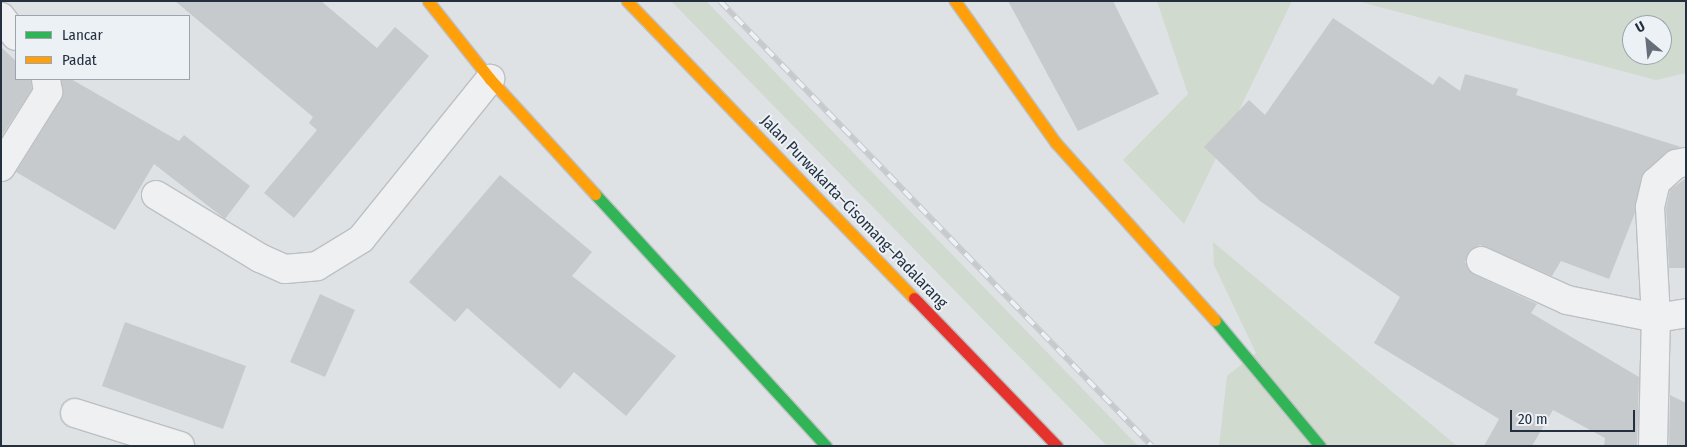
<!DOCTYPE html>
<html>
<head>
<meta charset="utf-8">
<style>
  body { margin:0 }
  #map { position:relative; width:1687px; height:447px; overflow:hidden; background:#dfe2e5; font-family:"Fira Sans Condensed",sans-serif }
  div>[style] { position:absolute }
  .green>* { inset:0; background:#d0dacf }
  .building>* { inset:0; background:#c7cacd }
  .roads { filter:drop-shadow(1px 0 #bdc0c3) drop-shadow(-1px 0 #bdc0c3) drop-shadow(0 1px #bdc0c3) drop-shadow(0 -1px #bdc0c3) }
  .street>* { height:28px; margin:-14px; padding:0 14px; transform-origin:14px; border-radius:14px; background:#eef0f2 }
  .fast>* { height:11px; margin:-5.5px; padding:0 5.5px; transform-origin:5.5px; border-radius:5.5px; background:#30b455 }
  .slow>* { height:11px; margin:-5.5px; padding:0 5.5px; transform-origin:5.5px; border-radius:5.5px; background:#ff9f0a }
  .jam>* { height:11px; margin:-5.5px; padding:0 5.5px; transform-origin:5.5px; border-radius:5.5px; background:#e5322d }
  .rail>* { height:5.5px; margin-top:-2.75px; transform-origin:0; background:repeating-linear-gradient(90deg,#ecf1f5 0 11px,#c7cacd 0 22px); box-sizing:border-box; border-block:1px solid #c7cacd }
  span { translate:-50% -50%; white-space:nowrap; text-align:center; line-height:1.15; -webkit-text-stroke:4px #ecf1f5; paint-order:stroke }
  .street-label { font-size:16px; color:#25303f }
  .frame { position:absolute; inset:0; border:2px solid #25303f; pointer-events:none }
  .legend { position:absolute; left:15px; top:15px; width:175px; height:65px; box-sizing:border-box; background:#ecf1f5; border:1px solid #9ca4ac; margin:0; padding:6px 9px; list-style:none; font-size:15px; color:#25303f }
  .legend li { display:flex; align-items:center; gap:10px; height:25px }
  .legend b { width:25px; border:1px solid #9ca4ac }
  .north { position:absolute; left:1622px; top:15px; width:50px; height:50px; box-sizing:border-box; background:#ecf1f5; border:1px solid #9ca4ac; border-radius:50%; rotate:332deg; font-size:14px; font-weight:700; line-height:20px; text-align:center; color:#25303f }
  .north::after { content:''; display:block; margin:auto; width:18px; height:22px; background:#666e79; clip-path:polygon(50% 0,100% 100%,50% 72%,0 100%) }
  .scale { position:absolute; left:1510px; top:410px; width:125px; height:22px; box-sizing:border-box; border:2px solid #25303f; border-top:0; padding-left:6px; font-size:15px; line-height:18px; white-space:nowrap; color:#25303f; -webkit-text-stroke:4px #ecf1f5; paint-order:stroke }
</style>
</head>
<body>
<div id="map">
  <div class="green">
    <i style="clip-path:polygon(671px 1px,706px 1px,1138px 446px,1107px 446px)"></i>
    <i style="clip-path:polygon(1157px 1px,1292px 1px,1184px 224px,1123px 160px,1188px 94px)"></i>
    <i style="clip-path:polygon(evenodd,1357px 1px,1686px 1px,1686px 73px,1656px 80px,1357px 1px,1632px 25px,1662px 25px,1662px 55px,1632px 55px,1632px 25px)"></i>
    <i style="clip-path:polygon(1213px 242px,1457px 446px,1219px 446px,1227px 376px,1256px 353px,1214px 265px)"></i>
  </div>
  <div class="building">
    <i style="clip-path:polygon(175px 1px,321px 1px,377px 48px,395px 27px,429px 56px,294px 218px,264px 193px,317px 130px,309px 123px,313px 117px)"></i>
    <i style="clip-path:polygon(1008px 1px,1113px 1px,1159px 94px,1078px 131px)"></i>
    <i style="clip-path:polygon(1333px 18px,1433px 85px,1439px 76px,1460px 91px,1465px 74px,1518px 89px,1516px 95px,1681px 147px,1666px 152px,1641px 178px,1635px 213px,1609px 279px,1561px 261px,1552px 276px,1480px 245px,1472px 249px,1465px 262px,1475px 275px,1537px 304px,1531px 313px,1639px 377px,1637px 446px,1604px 446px,1605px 438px,1553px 410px,1532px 446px,1484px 446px,1499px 419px,1374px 343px,1400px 297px,1260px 201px,1204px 147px,1249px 100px,1265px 115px)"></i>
    <i style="clip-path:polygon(1px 47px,16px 61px,16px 79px,31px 79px,32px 89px,1px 137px)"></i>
    <i style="clip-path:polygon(62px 79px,71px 79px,179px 141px,184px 135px,250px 186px,225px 219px,154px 164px,115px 230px,16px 172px,61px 100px)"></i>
    <i style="clip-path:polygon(500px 175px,592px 252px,572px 276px,676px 356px,626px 416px,574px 372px,560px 389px,467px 308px,455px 322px,409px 282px)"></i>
    <i style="clip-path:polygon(1686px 178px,1686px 268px,1669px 268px,1666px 208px,1670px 190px)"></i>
    <i style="clip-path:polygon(320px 294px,355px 310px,325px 377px,290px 362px)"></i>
    <i style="clip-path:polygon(125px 322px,246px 366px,223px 429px,102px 386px)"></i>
    <i style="clip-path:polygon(1670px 395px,1686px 403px,1686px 446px,1669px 446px)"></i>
  </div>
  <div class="roads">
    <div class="street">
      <i style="left:1px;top:17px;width:24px;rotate:52deg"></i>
      <i style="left:1px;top:167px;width:89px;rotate:-57.9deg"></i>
      <i style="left:48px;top:92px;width:13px;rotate:-99deg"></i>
      <i style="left:156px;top:195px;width:122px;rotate:31.2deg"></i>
      <i style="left:260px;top:258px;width:27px;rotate:24deg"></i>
      <i style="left:285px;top:269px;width:32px;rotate:-5deg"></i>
      <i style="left:317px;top:266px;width:52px;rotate:-31.5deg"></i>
      <i style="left:361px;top:239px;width:206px;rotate:-51.1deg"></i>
      <i style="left:1481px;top:261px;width:94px;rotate:24.4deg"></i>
      <i style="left:1567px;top:300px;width:91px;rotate:11.4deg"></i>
      <i style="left:1656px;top:318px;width:30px;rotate:-9deg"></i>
      <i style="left:75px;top:413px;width:110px;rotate:17.4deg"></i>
      <i style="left:1653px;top:446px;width:128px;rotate:-88.7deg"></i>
      <i style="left:1656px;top:318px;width:111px;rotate:-93.1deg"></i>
      <i style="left:1650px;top:207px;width:26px;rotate:-77deg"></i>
      <i style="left:1656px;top:182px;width:27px;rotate:-42deg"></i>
      <i style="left:1676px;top:164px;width:10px;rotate:-11deg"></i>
    </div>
    <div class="fast">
      <i style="left:595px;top:194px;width:342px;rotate:47.5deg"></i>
      <i style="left:1215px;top:320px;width:164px;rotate:50.2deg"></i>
    </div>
    <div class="slow">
      <i style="left:428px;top:1px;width:100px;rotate:51.5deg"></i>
      <i style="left:490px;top:79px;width:156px;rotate:47.6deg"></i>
      <i style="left:627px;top:1px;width:413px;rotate:46deg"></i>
      <i style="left:955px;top:1px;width:174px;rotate:54.6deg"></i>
      <i style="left:1056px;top:143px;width:238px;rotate:48.1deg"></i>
    </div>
    <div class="jam">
      <i style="left:914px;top:298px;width:206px;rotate:46deg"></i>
    </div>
  </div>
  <div class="rail">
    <i style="left:720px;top:1px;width:620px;rotate:45.85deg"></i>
  </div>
  <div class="street-label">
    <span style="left:854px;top:212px;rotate:46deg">Jalan Purwakarta–Cisomang–Padalarang</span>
  </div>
  <div class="frame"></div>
  <ul class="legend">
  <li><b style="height:6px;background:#30b455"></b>Lancar</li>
  <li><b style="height:6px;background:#ff9f0a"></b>Padat</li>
  </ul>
  <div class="north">U</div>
  <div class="scale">20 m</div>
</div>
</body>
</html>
